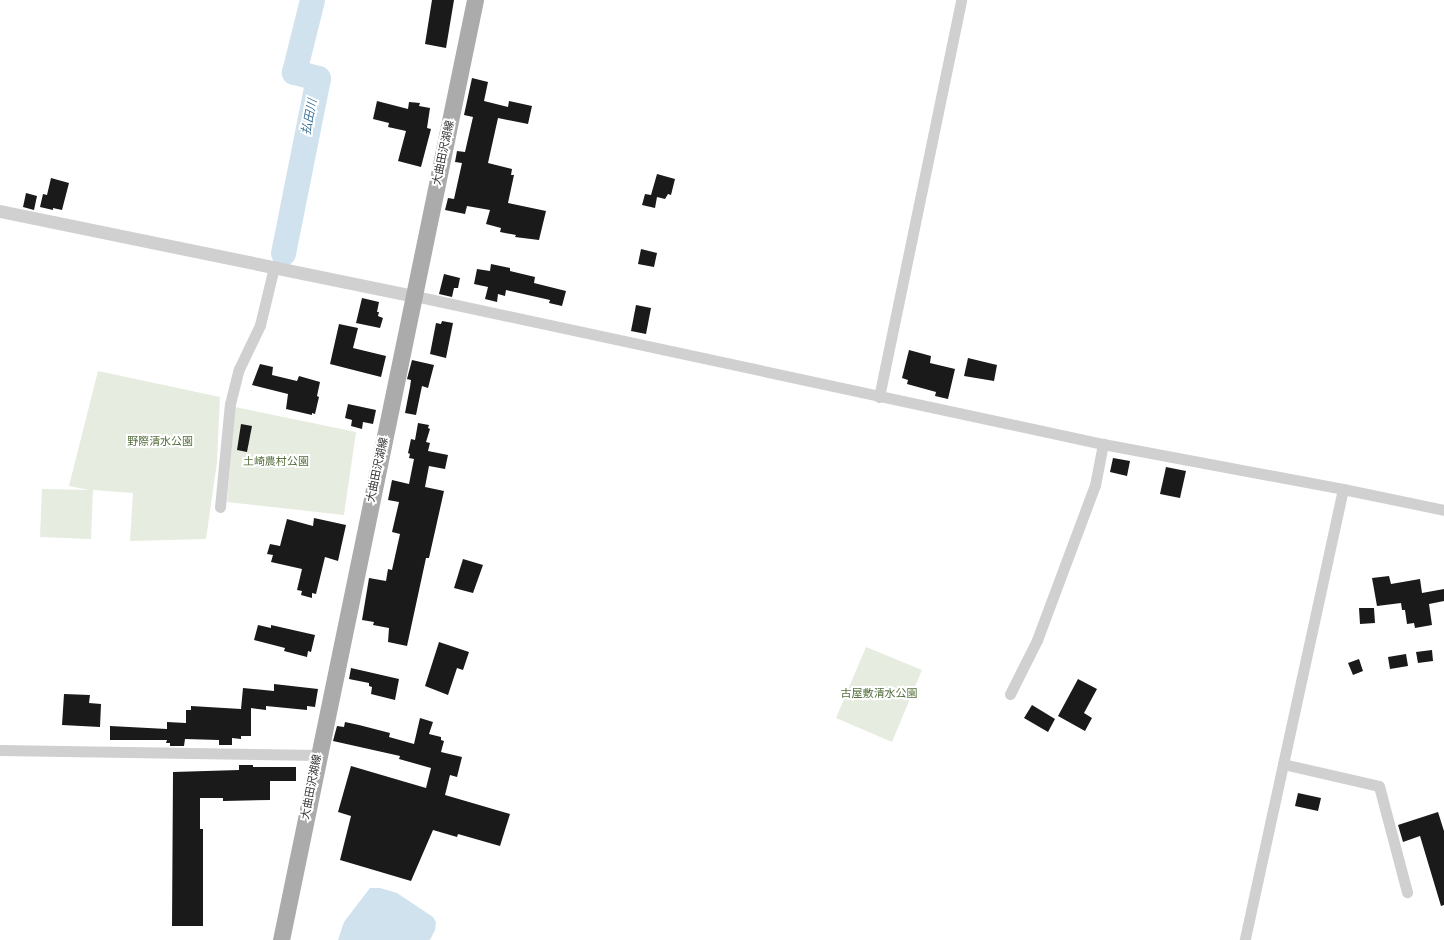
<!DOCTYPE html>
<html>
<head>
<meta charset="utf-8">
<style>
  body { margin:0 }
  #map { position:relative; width:1444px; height:940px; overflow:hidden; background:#fff; font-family:"Roboto Condensed","Noto Sans JP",sans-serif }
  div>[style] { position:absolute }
  .green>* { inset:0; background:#e6ecdf }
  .water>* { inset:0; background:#cfe2ee }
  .river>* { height:25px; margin:-12.5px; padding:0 12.5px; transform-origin:12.5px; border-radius:12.5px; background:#cfe2ee }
  .building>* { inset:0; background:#1a1a1a }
  .minor>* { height:11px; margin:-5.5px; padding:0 5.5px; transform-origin:5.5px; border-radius:5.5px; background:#d0d0d0 }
  .tertiary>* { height:13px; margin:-6.5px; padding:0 6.5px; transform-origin:6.5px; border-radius:6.5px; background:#d0d0d0 }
  .primary>* { height:17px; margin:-8.5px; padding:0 8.5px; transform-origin:8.5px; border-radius:8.5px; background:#ababab }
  span { translate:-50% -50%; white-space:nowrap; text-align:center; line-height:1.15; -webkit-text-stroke:4px #fff; paint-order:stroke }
  .street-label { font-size:11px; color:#333 }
  .park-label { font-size:11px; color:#56703f }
  .water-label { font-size:12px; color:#3f7597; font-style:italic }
</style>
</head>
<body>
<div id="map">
  <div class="green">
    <i style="clip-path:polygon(98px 371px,220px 397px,217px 462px,206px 539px,130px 541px,133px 493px,93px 490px,91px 539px,40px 537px,42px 489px,89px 490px,69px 486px)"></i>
    <i style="clip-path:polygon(235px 407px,356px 432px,344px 515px,227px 502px)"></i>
    <i style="clip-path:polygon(866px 647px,922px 670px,892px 742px,836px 718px)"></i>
  </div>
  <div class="water">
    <i style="clip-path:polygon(370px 888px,380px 888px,397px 893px,433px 917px,436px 922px,435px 930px,430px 940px,338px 940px,344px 922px)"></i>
  </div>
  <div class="river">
    <i style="left:283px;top:253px;width:178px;rotate:-78.7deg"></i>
    <i style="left:318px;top:78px;width:25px;rotate:-166deg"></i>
    <i style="left:294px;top:72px;width:74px;rotate:-76deg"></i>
  </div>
  <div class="building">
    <i style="clip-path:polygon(432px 0,454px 0,446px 48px,425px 44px)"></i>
    <i style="clip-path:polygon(472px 78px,488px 82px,484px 101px,508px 107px,509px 101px,532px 106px,528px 124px,498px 118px,488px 163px,512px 169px,511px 175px,514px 175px,508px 203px,546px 211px,539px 240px,515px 237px,516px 235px,500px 232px,501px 228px,486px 224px,490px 210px,467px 206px,465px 214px,445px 210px,448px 198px,454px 199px,462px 163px,455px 162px,457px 151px,465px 152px,473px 117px,464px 115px)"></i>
    <i style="clip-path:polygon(377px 101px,408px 109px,409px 102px,420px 103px,419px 106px,430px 108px,427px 128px,431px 129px,421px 167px,398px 161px,406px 131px,388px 127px,389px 123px,373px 119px)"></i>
    <i style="clip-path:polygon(657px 174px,675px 179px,671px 195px,668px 194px,665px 199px,657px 197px,655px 208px,642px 205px,645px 194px,651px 195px)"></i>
    <i style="clip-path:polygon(51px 178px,69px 183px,62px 210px,53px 208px,53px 210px,40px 207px,43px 194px,47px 195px)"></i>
    <i style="clip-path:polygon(26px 193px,37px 196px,34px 210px,23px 207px)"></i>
    <i style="clip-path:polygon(641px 249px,657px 253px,654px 267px,638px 264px)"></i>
    <i style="clip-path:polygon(491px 264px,510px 268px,510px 271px,535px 277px,534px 283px,566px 291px,562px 306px,549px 303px,550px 300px,506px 290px,505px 296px,498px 294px,497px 302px,485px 299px,488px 287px,474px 284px,477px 269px,490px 271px)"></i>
    <i style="clip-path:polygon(444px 274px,460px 278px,458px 288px,454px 288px,452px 297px,439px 294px)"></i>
    <i style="clip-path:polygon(362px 298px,379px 302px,377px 312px,379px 312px,378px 316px,383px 318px,380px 328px,356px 323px)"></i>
    <i style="clip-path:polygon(636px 305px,651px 308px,646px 334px,631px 331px)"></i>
    <i style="clip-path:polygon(442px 321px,453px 323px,446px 358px,430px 354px,436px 323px,441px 324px)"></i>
    <i style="clip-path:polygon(339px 324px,358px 328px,353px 348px,386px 356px,381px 377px,330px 364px)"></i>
    <i style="clip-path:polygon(909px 350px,931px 356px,930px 363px,955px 369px,948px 399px,935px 396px,936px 392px,907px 384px,908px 380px,902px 378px)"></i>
    <i style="clip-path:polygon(968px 358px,997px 365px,994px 381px,964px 376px)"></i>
    <i style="clip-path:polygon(412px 360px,434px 365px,428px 388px,422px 386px,416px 415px,405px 413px,410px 387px,411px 380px,407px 379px)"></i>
    <i style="clip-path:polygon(260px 364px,273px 367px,272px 375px,297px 381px,299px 376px,320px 382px,317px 396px,319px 397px,315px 414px,312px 413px,312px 415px,286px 409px,288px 394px,252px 385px)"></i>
    <i style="clip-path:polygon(348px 404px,376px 410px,373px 424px,363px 422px,362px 429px,351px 426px,352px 420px,345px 418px)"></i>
    <i style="clip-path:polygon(418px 423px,429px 425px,428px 428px,430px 429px,426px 442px,430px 443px,428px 451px,448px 455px,445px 469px,429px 466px,425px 487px,444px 491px,429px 558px,426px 558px,407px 646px,388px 642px,389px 628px,373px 625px,374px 622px,362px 620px,369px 578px,386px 581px,388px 569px,392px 570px,400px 534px,392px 532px,399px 502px,388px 500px,392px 480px,409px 484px,414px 459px,409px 458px,410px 454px,408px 453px,411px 439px,415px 440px)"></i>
    <i style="clip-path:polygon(241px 424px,252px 426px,247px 452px,237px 450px)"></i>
    <i style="clip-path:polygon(1113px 458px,1130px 461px,1127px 476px,1110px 472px)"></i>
    <i style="clip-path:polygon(1166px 467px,1186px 471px,1180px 498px,1160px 494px)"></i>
    <i style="clip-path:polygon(314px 518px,346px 525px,338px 561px,325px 557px,316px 594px,312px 593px,312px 598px,301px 595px,302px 591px,297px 590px,302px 569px,271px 562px,273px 555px,267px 554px,270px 544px,280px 546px,287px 519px,313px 526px)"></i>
    <i style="clip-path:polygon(463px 559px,483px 565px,473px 593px,454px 588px)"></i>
    <i style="clip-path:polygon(1389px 576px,1391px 584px,1420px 579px,1422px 593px,1444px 589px,1444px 601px,1429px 604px,1432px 625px,1415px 628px,1414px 623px,1407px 624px,1405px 610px,1402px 610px,1401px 603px,1377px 606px,1372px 578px)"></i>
    <i style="clip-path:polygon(1359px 608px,1374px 608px,1375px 623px,1360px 624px)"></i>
    <i style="clip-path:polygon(258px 625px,271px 628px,271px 625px,315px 635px,311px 652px,308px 651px,307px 657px,284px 651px,285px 648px,254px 640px)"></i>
    <i style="clip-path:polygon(439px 642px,469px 652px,463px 670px,457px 668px,448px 695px,425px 686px)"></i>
    <i style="clip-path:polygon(1432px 650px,1433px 661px,1418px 663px,1416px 652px)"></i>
    <i style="clip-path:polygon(1406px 654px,1408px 666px,1390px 669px,1388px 657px)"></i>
    <i style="clip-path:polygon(1359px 659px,1363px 671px,1353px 675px,1348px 663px)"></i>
    <i style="clip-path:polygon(351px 668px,399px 679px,395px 700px,371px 694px,372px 687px,369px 686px,369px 683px,349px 679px)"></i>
    <i style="clip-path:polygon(1078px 679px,1097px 689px,1084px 713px,1092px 718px,1085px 731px,1058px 716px)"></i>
    <i style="clip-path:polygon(274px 684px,318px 689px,315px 707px,307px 706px,307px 710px,266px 706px,266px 710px,251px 708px,251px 736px,241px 736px,241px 739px,232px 738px,232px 745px,219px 745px,219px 740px,185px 739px,184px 746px,170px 746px,170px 743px,166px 743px,167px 740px,110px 740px,110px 726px,167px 729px,167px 722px,186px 723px,186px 710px,191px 710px,191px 706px,241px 709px,243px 688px,274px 691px)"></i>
    <i style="clip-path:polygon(64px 694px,90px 695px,89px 703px,101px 704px,100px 727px,62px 725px)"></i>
    <i style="clip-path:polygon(1032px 705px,1055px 719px,1048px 732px,1024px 718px)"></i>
    <i style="clip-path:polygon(420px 718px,433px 722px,429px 734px,441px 737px,441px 740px,444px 741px,441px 752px,462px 757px,457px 777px,450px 775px,445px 795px,510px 814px,500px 846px,458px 834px,457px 837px,433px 830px,411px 881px,340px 860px,351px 816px,338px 812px,351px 766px,426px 788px,431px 768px,399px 759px,400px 756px,333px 741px,337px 726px,344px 727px,345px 722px,359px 725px,390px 733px,389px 737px,414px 744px)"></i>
    <i style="clip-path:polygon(239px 765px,253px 765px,253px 767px,296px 767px,296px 781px,270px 781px,270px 800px,223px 801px,223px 798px,200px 798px,200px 829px,203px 829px,203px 926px,172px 926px,173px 772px,239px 770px)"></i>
    <i style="clip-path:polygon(1298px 793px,1321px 798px,1318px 811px,1295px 806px)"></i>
    <i style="clip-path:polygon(1438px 812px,1444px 831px,1444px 905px,1441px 906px,1420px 836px,1403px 842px,1398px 825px)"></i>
  </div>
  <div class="minor">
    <i style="left:415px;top:296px;width:704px;rotate:12.14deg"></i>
    <i style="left:1103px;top:444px;width:244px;rotate:10.6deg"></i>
    <i style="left:1343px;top:489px;width:462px;rotate:102.3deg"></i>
    <i style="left:879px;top:397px;width:405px;rotate:-78.3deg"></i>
    <i style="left:1343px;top:489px;width:103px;rotate:11.7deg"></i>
    <i style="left:220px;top:507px;width:103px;rotate:-84.5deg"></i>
    <i style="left:230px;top:404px;width:36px;rotate:-76deg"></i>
    <i style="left:239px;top:369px;width:49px;rotate:-64.5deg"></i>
    <i style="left:260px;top:325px;width:60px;rotate:-76.4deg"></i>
    <i style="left:1010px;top:694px;width:60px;rotate:-63.4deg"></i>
    <i style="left:1037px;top:640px;width:165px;rotate:-69.5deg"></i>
    <i style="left:1095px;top:485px;width:42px;rotate:-79deg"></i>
    <i style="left:0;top:750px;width:319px;rotate:0.9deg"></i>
    <i style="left:1283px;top:764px;width:98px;rotate:12.9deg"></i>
    <i style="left:1379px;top:786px;width:110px;rotate:75.2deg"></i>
  </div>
  <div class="tertiary">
    <i style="left:0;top:211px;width:424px;rotate:11.6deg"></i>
  </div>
  <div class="primary">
    <i style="left:281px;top:940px;width:960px;rotate:-78.34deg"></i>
  </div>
  <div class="street-label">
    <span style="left:444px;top:153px;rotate:-78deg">大曲田沢湖線</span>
    <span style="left:378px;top:470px;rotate:-78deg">大曲田沢湖線</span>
    <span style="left:312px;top:787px;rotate:-79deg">大曲田沢湖線</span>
  </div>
  <div class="park-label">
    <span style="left:160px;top:442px">野際清水公園</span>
    <span style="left:276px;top:462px">土崎農村公園</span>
    <span style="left:879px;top:694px">古屋敷清水公園</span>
  </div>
  <div class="water-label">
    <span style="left:310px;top:117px;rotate:-79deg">払田川</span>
  </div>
</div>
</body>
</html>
